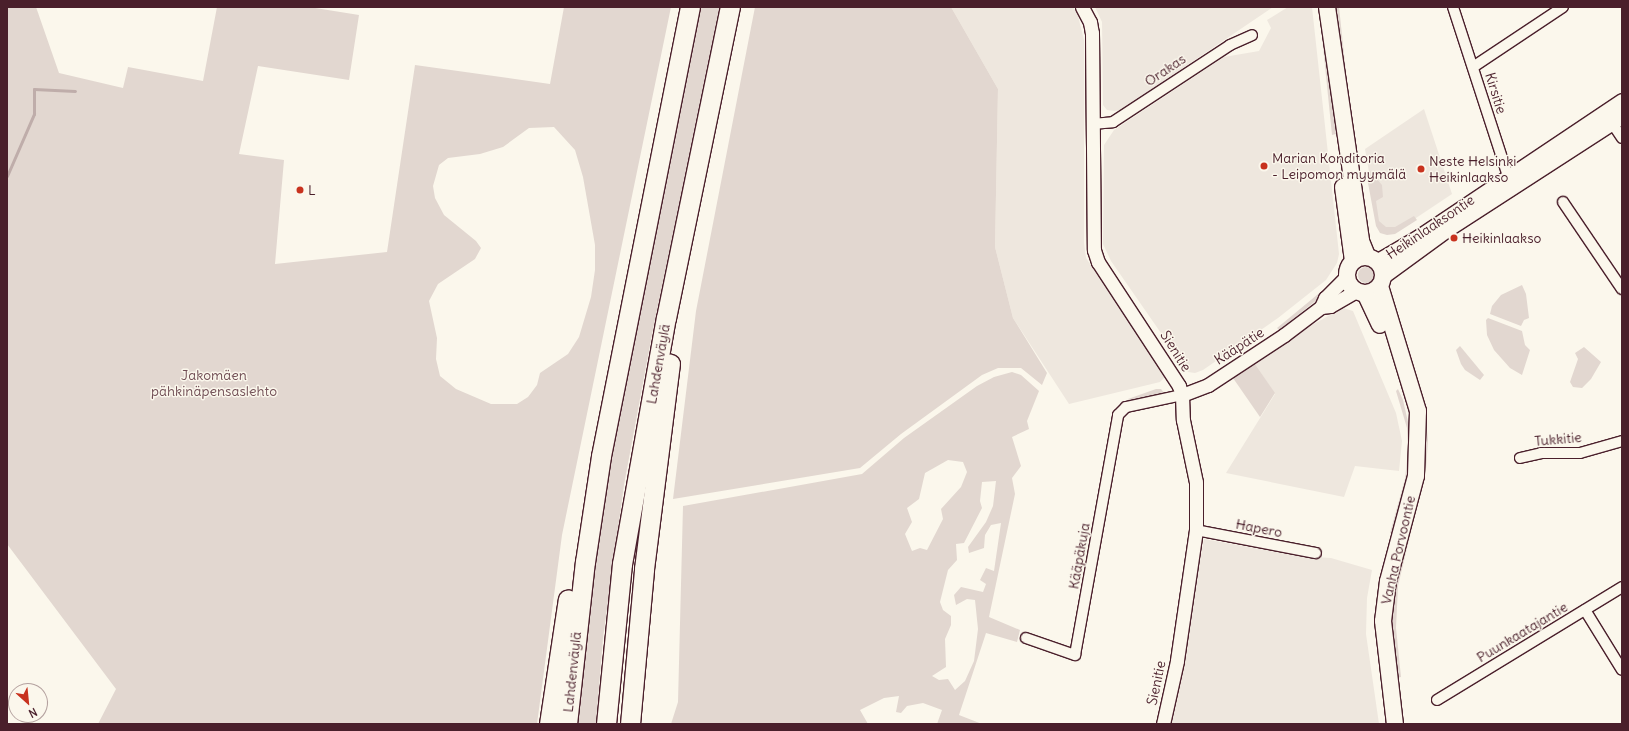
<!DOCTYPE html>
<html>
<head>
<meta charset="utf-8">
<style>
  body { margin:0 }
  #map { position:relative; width:1629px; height:731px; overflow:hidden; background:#fbf7ec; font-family:Delius,sans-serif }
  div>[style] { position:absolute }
  .built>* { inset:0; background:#eee7de }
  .green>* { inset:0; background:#e2d7d0 }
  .round { border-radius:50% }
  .stream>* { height:3px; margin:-1.5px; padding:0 1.5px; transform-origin:1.5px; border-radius:1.5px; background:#bfadaa }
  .roads { filter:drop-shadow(1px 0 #4a1f2b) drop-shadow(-1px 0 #4a1f2b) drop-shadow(0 1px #4a1f2b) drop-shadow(0 -1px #4a1f2b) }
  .minor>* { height:10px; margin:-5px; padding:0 5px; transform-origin:5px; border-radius:5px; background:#fbf7ec }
  .tertiary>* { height:13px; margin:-6.5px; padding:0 6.5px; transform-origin:6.5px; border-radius:6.5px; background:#fbf7ec }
  .secondary>* { height:15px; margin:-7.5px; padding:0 7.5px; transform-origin:7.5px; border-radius:7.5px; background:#fbf7ec }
  .primary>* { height:16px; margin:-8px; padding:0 8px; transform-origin:8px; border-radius:8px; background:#fbf7ec }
  .primary>.ring { margin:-8px; padding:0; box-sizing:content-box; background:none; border:16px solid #fbf7ec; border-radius:50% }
  .motorway>* { height:19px; margin:-9.5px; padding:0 9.5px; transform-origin:9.5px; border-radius:9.5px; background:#fbf7ec }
  .dots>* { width:11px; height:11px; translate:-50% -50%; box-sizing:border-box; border:2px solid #fbf7ec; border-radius:50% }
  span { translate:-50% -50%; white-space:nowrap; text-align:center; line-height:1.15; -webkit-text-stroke:3px #fbf7ec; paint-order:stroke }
  .street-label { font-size:14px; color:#4a1f2b }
  .poi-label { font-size:14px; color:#4a1f2b }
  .left { translate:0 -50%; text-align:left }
  .park-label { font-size:14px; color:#704d54 }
  .frame { position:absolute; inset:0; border:8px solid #4a1f2b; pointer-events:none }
  .north { position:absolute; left:8px; top:683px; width:40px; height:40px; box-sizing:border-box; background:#fbf7ec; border:1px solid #b4a19f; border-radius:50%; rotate:153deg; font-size:11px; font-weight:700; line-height:16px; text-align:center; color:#4a1f2b }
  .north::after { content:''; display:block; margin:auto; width:14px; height:18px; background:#c8321e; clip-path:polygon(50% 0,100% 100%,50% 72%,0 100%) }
</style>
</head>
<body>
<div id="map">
  <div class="built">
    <i style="clip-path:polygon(951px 7px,1073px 7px,1078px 16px,1084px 40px,1084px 243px,1086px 258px,1164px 374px,1164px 378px,1160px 382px,1069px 404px,1013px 318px,995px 247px,998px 89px)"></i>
    <i style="clip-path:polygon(1095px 7px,1273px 7px,1121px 110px,1114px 111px,1107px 110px,1103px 105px,1102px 22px)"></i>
    <i style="clip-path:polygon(1288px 7px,1312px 7px,1339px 254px,1337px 263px,1326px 280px,1278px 318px,1203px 370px,1195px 373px,1188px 372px,1111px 261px,1103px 244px,1104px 145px,1114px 130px,1224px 57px,1259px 51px,1271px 28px,1267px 20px)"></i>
    <i style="clip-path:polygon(1424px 109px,1452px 194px,1398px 230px,1389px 232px,1378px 225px,1365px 149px)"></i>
    <i style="clip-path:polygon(1343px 308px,1353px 311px,1396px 413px,1402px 441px,1399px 471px,1355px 466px,1344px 497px,1226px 473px,1275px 394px,1255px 364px,1310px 326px)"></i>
    <i style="clip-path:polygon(1204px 539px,1298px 556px,1331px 558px,1372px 570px,1367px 598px,1366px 634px,1379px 724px,1169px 724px)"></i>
  </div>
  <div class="green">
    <i style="clip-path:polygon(evenodd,7px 7px,36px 7px,59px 73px,123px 88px,128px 67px,203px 81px,217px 7px,309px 7px,359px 15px,349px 80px,258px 66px,239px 154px,284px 160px,275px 264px,387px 252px,415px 65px,550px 84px,564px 7px,671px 7px,562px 535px,537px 724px,98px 724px,116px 689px,7px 544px,7px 7px,554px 127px,575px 150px,583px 177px,595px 245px,595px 270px,591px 297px,579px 337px,568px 354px,540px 373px,537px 385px,528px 397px,517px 404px,491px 404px,456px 389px,440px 376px,436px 359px,437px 338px,429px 301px,438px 284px,475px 259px,481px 248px,476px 241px,444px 215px,435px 198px,433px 186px,439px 165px,448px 158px,480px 154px,503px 147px,529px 128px,554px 127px)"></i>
    <i style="clip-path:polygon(700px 7px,721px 7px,653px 329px,624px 485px,603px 638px,596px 724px,575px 724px,587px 612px,625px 379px)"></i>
    <i style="clip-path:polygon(755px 7px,951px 7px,998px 89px,995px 247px,1013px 318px,1047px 373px,1042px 385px,1021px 368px,998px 368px,982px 375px,901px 434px,860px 468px,673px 499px,696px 311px)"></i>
    <i style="clip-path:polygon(1319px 7px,1322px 7px,1334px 107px,1336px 134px,1332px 135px)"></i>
    <i style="clip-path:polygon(1335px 7px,1339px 7px,1353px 138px)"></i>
    <i style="clip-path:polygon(1370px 171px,1382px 185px,1383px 197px,1376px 201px,1379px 221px,1386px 227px,1395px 227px,1414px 216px,1417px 220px,1395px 234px,1387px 235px,1380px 233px,1376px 226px,1368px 183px,1367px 173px)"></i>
    <i class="round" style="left:1358px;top:267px;width:16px;height:16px"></i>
    <i style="clip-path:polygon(1522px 285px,1526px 294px,1529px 318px,1524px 320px,1521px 326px,1490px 314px,1492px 306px,1501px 295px)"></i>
    <i style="clip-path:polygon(1323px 290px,1328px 291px,1279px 330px,1277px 328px)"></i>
    <i style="clip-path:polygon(1488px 318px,1522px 331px,1525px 345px,1530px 350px,1522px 375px,1510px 368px,1494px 350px,1487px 335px,1486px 320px)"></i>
    <i style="clip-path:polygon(1460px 346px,1484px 375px,1480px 380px,1465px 370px,1461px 364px,1456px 350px)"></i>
    <i style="clip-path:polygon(1584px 347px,1601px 362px,1591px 379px,1582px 388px,1573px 387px,1570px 382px,1578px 359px,1575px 353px)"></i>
    <i style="clip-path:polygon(1255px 364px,1275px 393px,1260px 417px,1233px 378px)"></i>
    <i style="clip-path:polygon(evenodd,1012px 372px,1021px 375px,1039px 391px,1027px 421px,1029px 429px,1012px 437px,1021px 466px,1012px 478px,1015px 494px,989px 617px,1020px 630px,1017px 642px,986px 633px,959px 715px,982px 724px,937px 724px,942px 710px,923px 703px,907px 706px,901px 713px,896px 712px,899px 696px,884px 698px,860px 710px,868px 724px,671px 724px,678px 702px,683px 506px,862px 474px,904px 438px,977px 386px,994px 377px,1012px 372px,948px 460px,963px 462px,967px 472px,961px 487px,941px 509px,943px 519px,927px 550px,920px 548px,912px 551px,905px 534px,912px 522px,907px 508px,919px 499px,925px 473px,948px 460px,1012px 372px,996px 481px,993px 506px,986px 522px,968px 547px,969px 553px,984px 548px,985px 535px,991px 525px,1001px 523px,994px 571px,986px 568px,980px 580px,986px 584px,983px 592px,961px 587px,954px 595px,956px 605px,967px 599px,975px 600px,978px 629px,974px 661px,965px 681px,955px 690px,948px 679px,939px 680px,932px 676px,946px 667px,945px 639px,951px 625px,951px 616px,943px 610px,940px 602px,948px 570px,957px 560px,956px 544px,964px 543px,982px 508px,980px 501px,982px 482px,996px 481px)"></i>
    <i style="clip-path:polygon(1156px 389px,1161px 389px,1164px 393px,1130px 401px,1128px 399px)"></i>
    <i style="clip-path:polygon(1398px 389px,1403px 400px,1410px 431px,1411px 464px,1394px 534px,1390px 533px,1405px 479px,1408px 450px,1407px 428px,1396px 391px)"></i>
    <i style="clip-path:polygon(1425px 413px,1428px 440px,1426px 469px,1398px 586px,1396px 628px,1401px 677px,1396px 678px,1390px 632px,1392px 596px,1423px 471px)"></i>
  </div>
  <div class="stream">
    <i style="left:7px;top:176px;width:68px;rotate:-66.5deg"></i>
    <i style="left:34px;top:114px;width:25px;rotate:-90deg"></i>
    <i style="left:34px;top:89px;width:41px;rotate:2.8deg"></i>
  </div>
  <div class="roads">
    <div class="minor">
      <i style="left:1453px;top:7px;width:184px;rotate:72deg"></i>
      <i style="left:1473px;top:67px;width:108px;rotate:-33.7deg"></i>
      <i style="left:1611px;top:117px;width:6px;rotate:81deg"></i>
      <i style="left:1612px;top:123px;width:18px;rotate:56deg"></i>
      <i style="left:1092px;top:124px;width:21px;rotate:-5deg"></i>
      <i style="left:1113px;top:122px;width:140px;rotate:-33.3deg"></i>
      <i style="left:1230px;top:45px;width:24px;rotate:-24deg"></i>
      <i style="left:1563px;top:202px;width:105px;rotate:55.9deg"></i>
      <i style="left:1520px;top:458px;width:22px;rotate:-13deg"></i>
      <i style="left:1541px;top:453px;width:39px"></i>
      <i style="left:1580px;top:453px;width:44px;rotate:-15.9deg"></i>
      <i style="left:1196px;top:530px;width:122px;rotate:10.9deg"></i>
      <i style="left:1585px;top:610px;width:70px;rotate:58.3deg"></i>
      <i style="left:1026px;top:638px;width:52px;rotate:19.1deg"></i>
      <i style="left:1075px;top:655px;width:244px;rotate:-79.8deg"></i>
      <i style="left:1118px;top:415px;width:11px;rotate:-45deg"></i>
      <i style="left:1126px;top:407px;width:57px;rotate:-12.1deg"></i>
      <i style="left:1437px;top:700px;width:217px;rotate:-31.4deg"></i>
    </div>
    <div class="tertiary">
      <i style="left:1082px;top:7px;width:17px;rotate:62deg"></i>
      <i style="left:1090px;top:22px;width:11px;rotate:80deg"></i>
      <i style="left:1092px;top:33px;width:217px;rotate:89.5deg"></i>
      <i style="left:1094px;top:250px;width:13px;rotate:72deg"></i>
      <i style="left:1098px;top:262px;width:148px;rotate:56.8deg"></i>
      <i style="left:1179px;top:386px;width:9px;rotate:72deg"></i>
      <i style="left:1182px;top:395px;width:25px;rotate:88deg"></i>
      <i style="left:1183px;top:420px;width:63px;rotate:78.2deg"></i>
      <i style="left:1196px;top:482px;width:48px;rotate:90deg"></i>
      <i style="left:1196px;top:530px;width:132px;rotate:98.3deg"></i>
      <i style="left:1177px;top:661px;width:65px;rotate:102.5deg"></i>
      <i style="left:1321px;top:307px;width:10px;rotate:-66deg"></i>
      <i style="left:1325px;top:298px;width:31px;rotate:-45deg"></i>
      <i style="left:1182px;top:395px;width:28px;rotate:-21deg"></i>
      <i style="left:1208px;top:385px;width:91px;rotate:-33.3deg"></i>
      <i style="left:1284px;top:335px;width:46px;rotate:-37.1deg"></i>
      <i style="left:1321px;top:307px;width:9px;rotate:-6deg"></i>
      <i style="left:1330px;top:306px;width:30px;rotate:-30deg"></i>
    </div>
    <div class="secondary">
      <i style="left:1378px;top:261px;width:48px;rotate:-30.3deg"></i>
      <i style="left:1419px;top:237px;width:244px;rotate:-33.8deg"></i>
      <i style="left:1384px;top:275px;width:78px;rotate:-36.1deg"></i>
      <i style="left:1447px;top:229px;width:208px;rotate:-32.9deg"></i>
    </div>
    <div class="primary">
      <i style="left:1327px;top:7px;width:236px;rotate:81.7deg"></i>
      <i style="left:1361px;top:241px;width:16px;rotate:68deg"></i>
      <i style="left:1343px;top:187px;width:75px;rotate:82.3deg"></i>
      <i class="ring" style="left:1347px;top:257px;width:20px;height:20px"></i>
      <i style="left:1380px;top:286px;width:131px;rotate:73.1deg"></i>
      <i style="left:1418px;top:411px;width:65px;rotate:91.8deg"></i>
      <i style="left:1416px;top:476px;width:109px;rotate:104.9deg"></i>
      <i style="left:1388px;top:581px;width:40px;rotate:97.1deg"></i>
      <i style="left:1383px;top:621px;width:104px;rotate:83.4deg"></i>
      <i style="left:1365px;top:293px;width:35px;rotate:65deg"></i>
    </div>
    <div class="motorway">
      <i style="left:549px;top:724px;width:126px;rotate:-81.4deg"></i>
      <i style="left:567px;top:724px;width:163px;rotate:-83.7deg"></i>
      <i style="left:585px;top:562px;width:107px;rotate:-81.4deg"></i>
      <i style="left:601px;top:456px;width:458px;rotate:-78.8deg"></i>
      <i style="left:606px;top:724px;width:161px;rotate:-84.3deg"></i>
      <i style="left:622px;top:564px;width:250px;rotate:-79.9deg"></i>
      <i style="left:666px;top:318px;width:318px;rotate:-78.4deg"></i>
      <i style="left:630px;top:724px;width:156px;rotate:-84.8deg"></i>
      <i style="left:644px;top:569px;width:207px;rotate:-82.8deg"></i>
    </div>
  </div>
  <div class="dots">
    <i style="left:1264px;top:166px;background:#c8321e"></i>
    <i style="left:1421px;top:169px;background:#c8321e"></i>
    <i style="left:300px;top:190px;background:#c8321e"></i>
    <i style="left:1454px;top:238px;background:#c8321e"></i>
  </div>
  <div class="street-label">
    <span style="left:1165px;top:70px;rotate:-34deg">Orakas</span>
    <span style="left:1496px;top:93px;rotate:73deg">Kirsitie</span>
    <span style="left:1430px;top:227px;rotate:-34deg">Heikinlaaksontie</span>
    <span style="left:1239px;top:346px;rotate:-33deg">Kääpätie</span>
    <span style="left:1176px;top:351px;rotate:58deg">Sienitie</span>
    <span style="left:658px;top:364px;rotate:-80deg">Lahdenväylä</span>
    <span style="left:1558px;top:439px;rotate:-5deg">Tukkitie</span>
    <span style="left:1259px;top:528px;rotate:11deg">Hapero</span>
    <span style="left:1398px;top:550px;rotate:-77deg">Vanha Porvoontie</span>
    <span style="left:1079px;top:556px;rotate:-80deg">Kääpäkuja</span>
    <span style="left:1522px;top:632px;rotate:-31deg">Puunkaatajantie</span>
    <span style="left:572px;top:672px;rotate:-84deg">Lahdenväylä</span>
    <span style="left:1156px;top:683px;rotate:-78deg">Sienitie</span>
  </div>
  <div class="poi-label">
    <span class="left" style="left:1272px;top:166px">Marian Konditoria<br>- Leipomon myymälä</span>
    <span class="left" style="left:1429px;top:169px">Neste Helsinki<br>Heikinlaakso</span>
    <span class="left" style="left:308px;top:190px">L</span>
    <span class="left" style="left:1462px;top:238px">Heikinlaakso</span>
  </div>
  <div class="park-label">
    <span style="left:214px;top:383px">Jakomäen<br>pähkinäpensaslehto</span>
  </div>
  <div class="frame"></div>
  <div class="north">N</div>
</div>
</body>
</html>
